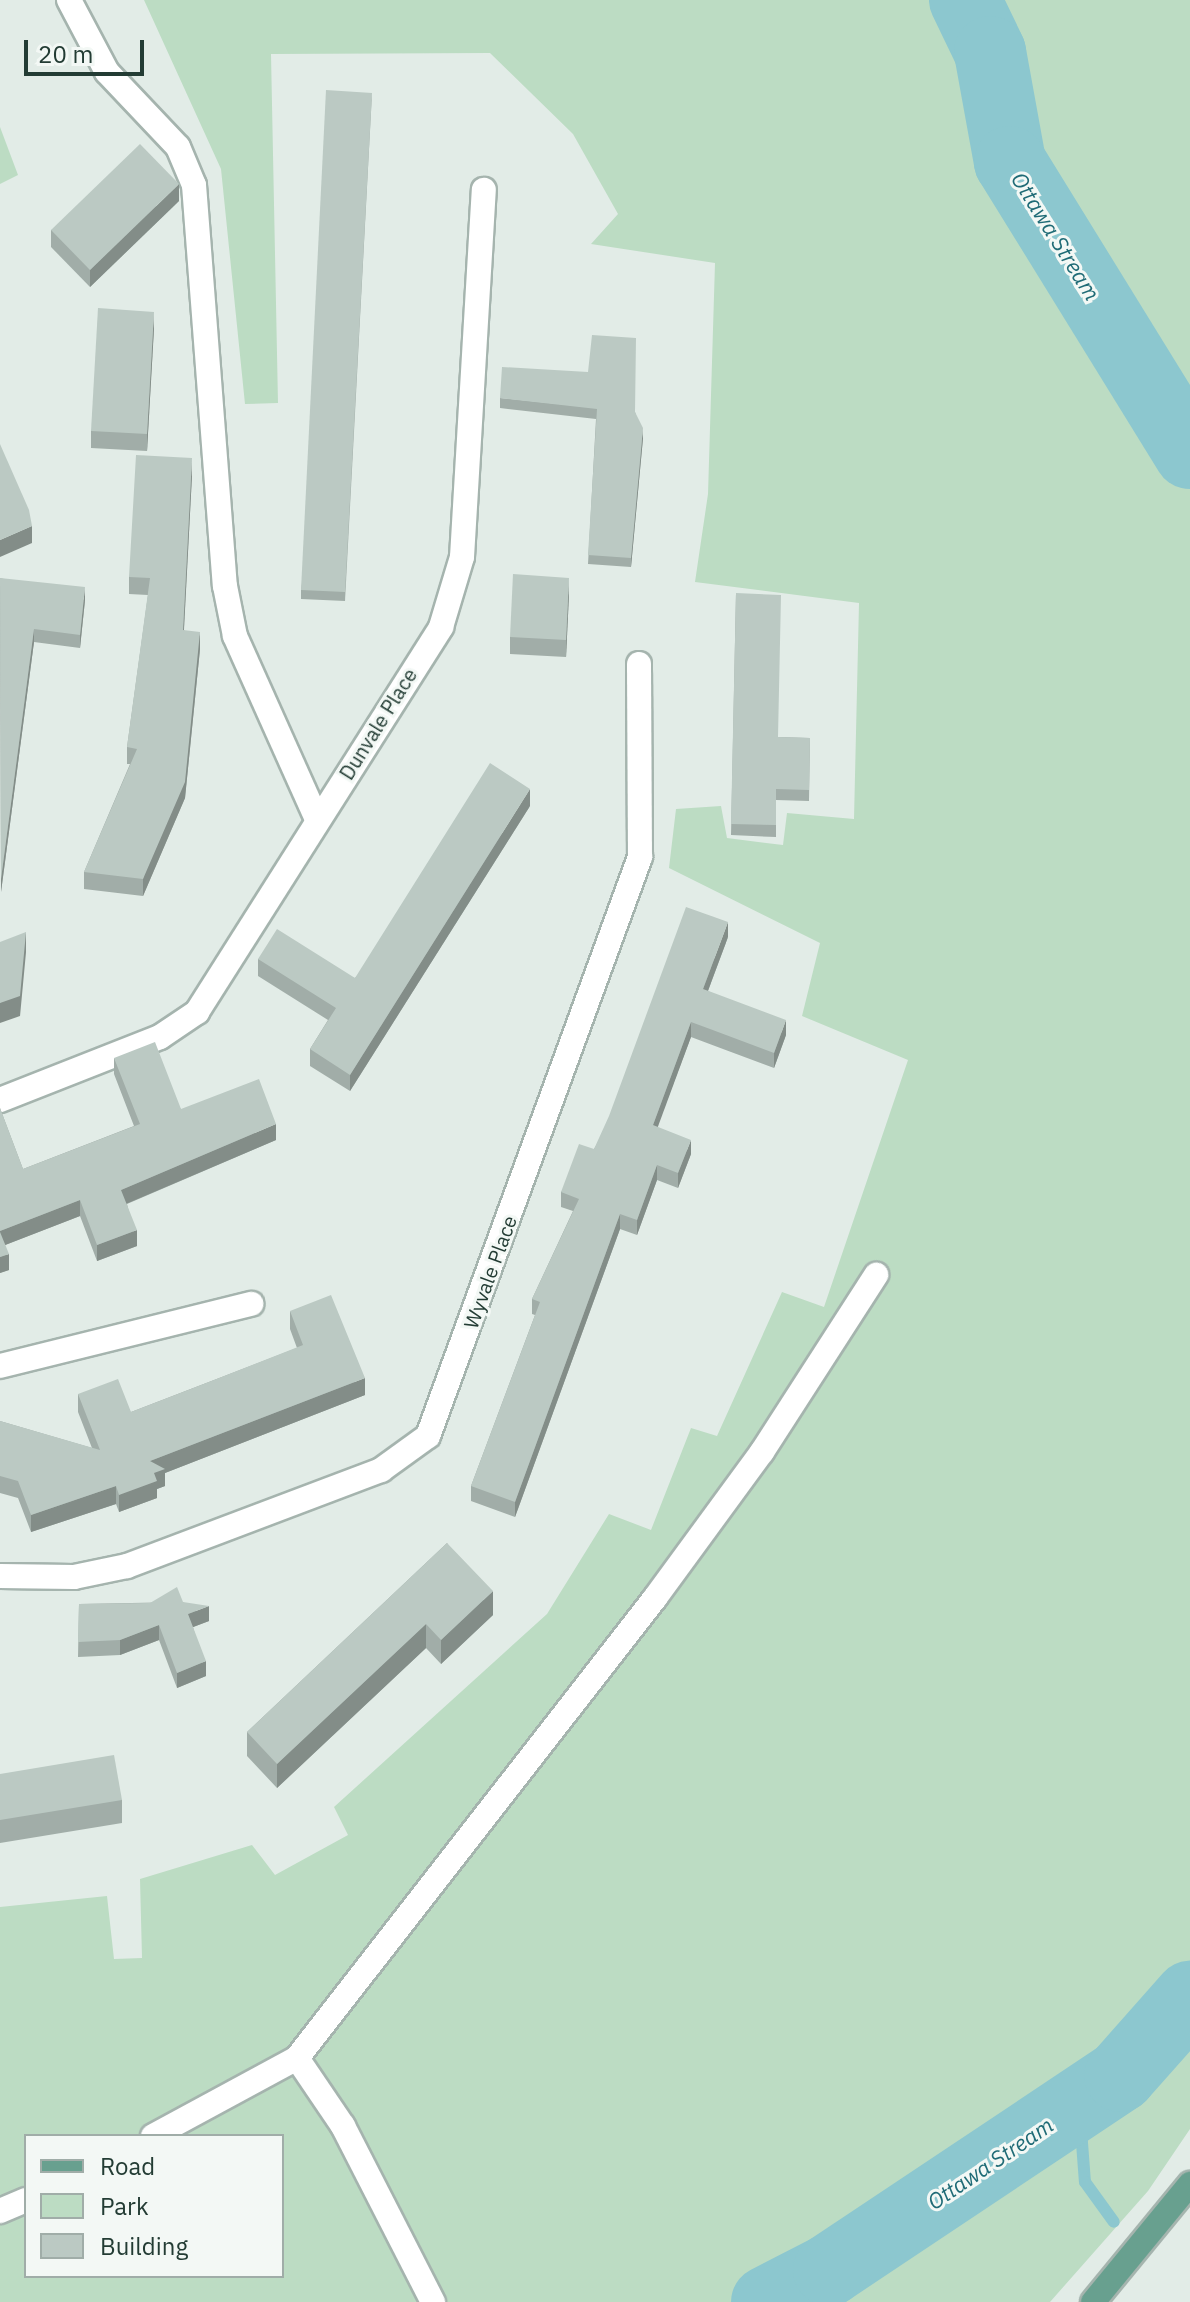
<!DOCTYPE html>
<html>
<head>
<meta charset="utf-8">
<style>
  body { margin:0 }
  #map { position:relative; width:1190px; height:2302px; overflow:hidden; background:#e2ece7; font-family:"IBM Plex Sans",sans-serif }
  div>[style] { position:absolute }
  .green>* { inset:0; background:#bcdcc3 }
  .stream>* { height:12px; margin:-6px; padding:0 6px; transform-origin:6px; border-radius:6px; background:#8cc7cf }
  .river>* { height:72px; margin:-36px; padding:0 36px; transform-origin:36px; border-radius:36px; background:#8cc7cf }
  .roads { filter:drop-shadow(2px 0 #a5b4ae) drop-shadow(-2px 0 #a5b4ae) drop-shadow(0 2px #a5b4ae) drop-shadow(0 -2px #a5b4ae) }
  .minor>* { height:24px; margin:-12px; padding:0 12px; transform-origin:12px; border-radius:12px; background:#fff }
  .major>* { height:24px; margin:-12px; padding:0 12px; transform-origin:12px; border-radius:12px; background:#68a08f }
  .wall>* { inset:0; background:#a1ada8 }
  .shaded-wall>* { inset:0; background:#838d88 }
  .building>* { inset:0; background:#bbc9c3 }
  span { translate:-50% -50%; white-space:nowrap; text-align:center; line-height:1.15; -webkit-text-stroke:6px #f3f8f5; paint-order:stroke }
  .street-label { font-size:20px; color:#233c34 }
  .water-label { font-size:22px; color:#1f6b76; font-style:italic }
  .legend { position:absolute; left:24px; top:2134px; width:260px; height:144px; box-sizing:border-box; background:#f3f8f5; border:2px solid #a0ada8; margin:0; padding:10px 14px; list-style:none; font-size:24px; color:#233c34 }
  .legend li { display:flex; align-items:center; gap:16px; height:40px }
  .legend b { width:40px; border:2px solid #a0ada8 }
  .scale { position:absolute; left:24px; top:40px; width:120px; height:36px; box-sizing:border-box; border:4px solid #233c34; border-top:0; padding-left:10px; font-size:24px; line-height:28px; white-space:nowrap; color:#233c34; -webkit-text-stroke:6px #f3f8f5; paint-order:stroke }
</style>
</head>
<body>
<div id="map">
  <div class="green">
    <i style="clip-path:polygon(evenodd,144px 0,1190px 0,1190px 2129px,1148px 2191px,1050px 2302px,0 2302px,0 1907px,107px 1896px,114px 1959px,142px 1958px,140px 1879px,252px 1845px,275px 1875px,348px 1835px,334px 1807px,547px 1614px,609px 1514px,651px 1530px,691px 1428px,717px 1436px,782px 1292px,824px 1307px,908px 1060px,802px 1016px,820px 943px,669px 868px,676px 809px,721px 806px,727px 838px,783px 845px,787px 813px,854px 819px,859px 603px,695px 582px,708px 494px,715px 263px,591px 244px,618px 214px,573px 134px,490px 53px,271px 54px,278px 403px,245px 404px,221px 169px,144px 0,26px 2136px,282px 2136px,282px 2276px,26px 2276px,26px 2136px)"></i>
    <i style="clip-path:polygon(0 127px,18px 175px,0 184px)"></i>
  </div>
  <div class="stream">
    <i style="left:1079px;top:2103px;width:79px;rotate:85.7deg"></i>
    <i style="left:1085px;top:2182px;width:49px;rotate:54.1deg"></i>
  </div>
  <div class="river">
    <i style="left:965px;top:0;width:58px;rotate:64.3deg"></i>
    <i style="left:990px;top:52px;width:112px;rotate:79.7deg"></i>
    <i style="left:1010px;top:162px;width:342px;rotate:58.3deg"></i>
    <i style="left:767px;top:2302px;width:70px;rotate:-27.3deg"></i>
    <i style="left:829px;top:2270px;width:350px;rotate:-33.7deg"></i>
    <i style="left:1120px;top:2076px;width:106px;rotate:-48.5deg"></i>
  </div>
  <div class="roads">
    <div class="minor">
      <i style="left:69px;top:0;width:81px;rotate:62.2deg"></i>
      <i style="left:107px;top:72px;width:103px;rotate:46.6deg"></i>
      <i style="left:178px;top:147px;width:41px;rotate:67.2deg"></i>
      <i style="left:194px;top:185px;width:402px;rotate:85.6deg"></i>
      <i style="left:225px;top:586px;width:51px;rotate:78.7deg"></i>
      <i style="left:235px;top:636px;width:201px;rotate:65.9deg"></i>
      <i style="left:0;top:1100px;width:172px;rotate:-21.5deg"></i>
      <i style="left:160px;top:1037px;width:45px;rotate:-34deg"></i>
      <i style="left:197px;top:1012px;width:456px;rotate:-57.6deg"></i>
      <i style="left:441px;top:627px;width:73px;rotate:-73.3deg"></i>
      <i style="left:462px;top:557px;width:368px;rotate:-86.6deg"></i>
      <i style="left:0;top:1366px;width:259px;rotate:-13.9deg"></i>
      <i style="left:0;top:1576px;width:74px;rotate:0.8deg"></i>
      <i style="left:74px;top:1577px;width:54px;rotate:-11.7deg"></i>
      <i style="left:127px;top:1566px;width:272px;rotate:-20.7deg"></i>
      <i style="left:381px;top:1470px;width:58px;rotate:-35.9deg"></i>
      <i style="left:428px;top:1436px;width:617px;rotate:-69.89deg"></i>
      <i style="left:640px;top:857px;width:193px;rotate:-90.3deg"></i>
      <i style="left:153px;top:2136px;width:164px;rotate:-28.4deg"></i>
      <i style="left:0;top:2211px;width:28px;rotate:-23deg"></i>
      <i style="left:433px;top:2302px;width:198px;rotate:-117.1deg"></i>
      <i style="left:343px;top:2126px;width:82px;rotate:-124.1deg"></i>
      <i style="left:297px;top:2058px;width:583px;rotate:-52.11deg"></i>
      <i style="left:655px;top:1598px;width:181px;rotate:-53.8deg"></i>
      <i style="left:762px;top:1452px;width:211px;rotate:-57.2deg"></i>
    </div>
    <div class="major">
      <i style="left:1093px;top:2302px;width:153px;rotate:-50.6deg"></i>
    </div>
  </div>
  <div class="wall">
    <i style="clip-path:polygon(372px 93px,345px 601px,301px 599px,301px 590px)"></i>
    <i style="clip-path:polygon(179px 201px,90px 287px,51px 247px,51px 230px)"></i>
    <i style="clip-path:polygon(154px 328px,147px 451px,91px 448px,91px 431px)"></i>
    <i style="clip-path:polygon(500px 398px,635px 412px,643px 438px,631px 567px,588px 564px,596px 419px,500px 408px)"></i>
    <i style="clip-path:polygon(192px 475px,184px 630px,200px 649px,185px 798px,143px 896px,84px 889px,84px 872px,130px 764px,127px 764px,127px 747px,148px 595px,129px 594px,129px 577px)"></i>
    <i style="clip-path:polygon(0 578px,85px 600px,80px 648px,34px 642px,1px 892px)"></i>
    <i style="clip-path:polygon(736px 593px,778px 737px,810px 738px,809px 801px,776px 800px,776px 837px,731px 835px)"></i>
    <i style="clip-path:polygon(569px 594px,566px 657px,510px 654px,510px 637px)"></i>
    <i style="clip-path:polygon(530px 806px,350px 1091px,310px 1066px,310px 1049px,328px 1020px,258px 976px,258px 959px,355px 978px)"></i>
    <i style="clip-path:polygon(728px 937px,708px 991px,786px 1035px,774px 1068px,691px 1037px,657px 1127px,691px 1154px,678px 1188px,657px 1180px,637px 1235px,620px 1229px,515px 1517px,471px 1501px,471px 1486px,535px 1315px,532px 1314px,532px 1299px,573px 1211px,561px 1207px,561px 1192px,594px 1149px)"></i>
    <i style="clip-path:polygon(114px 1058px,181px 1109px,276px 1140px,127px 1204px,137px 1246px,97px 1261px,80px 1216px,5px 1245px,9px 1270px,0 1273px,0 1108px,23px 1169px,134px 1126px,114px 1074px)"></i>
    <i style="clip-path:polygon(290px 1311px,365px 1395px,165px 1473px,165px 1486px,157px 1489px,157px 1498px,119px 1512px,116px 1504px,31px 1532px,18px 1498px,0 1493px,0 1421px,92px 1448px,78px 1412px,78px 1394px,131px 1412px,297px 1348px,290px 1329px)"></i>
    <i style="clip-path:polygon(447px 1543px,493px 1615px,441px 1664px,426px 1648px,277px 1788px,247px 1756px,247px 1732px)"></i>
    <i style="clip-path:polygon(183px 1602px,209px 1621px,193px 1627px,206px 1676px,177px 1688px,159px 1640px,120px 1655px,78px 1657px,79px 1604px)"></i>
    <i style="clip-path:polygon(0 1774px,122px 1800px,122px 1823px,0 1843px)"></i>
  </div>
  <div class="shaded-wall">
    <i style="clip-path:polygon(179px 184px,179px 201px,90px 287px,90px 270px)"></i>
    <i style="clip-path:polygon(154px 312px,154px 328px,147px 451px,147px 434px)"></i>
    <i style="clip-path:polygon(643px 428px,643px 438px,631px 567px,631px 558px)"></i>
    <i style="clip-path:polygon(192px 458px,192px 475px,183px 646px,183px 630px)"></i>
    <i style="clip-path:polygon(32px 526px,32px 543px,0 557px,0 540px)"></i>
    <i style="clip-path:polygon(569px 578px,569px 594px,566px 657px,566px 640px)"></i>
    <i style="clip-path:polygon(85px 587px,85px 600px,80px 648px,80px 635px)"></i>
    <i style="clip-path:polygon(34px 629px,34px 642px,1px 892px,1px 879px)"></i>
    <i style="clip-path:polygon(200px 632px,200px 649px,185px 798px,143px 896px,143px 879px)"></i>
    <i style="clip-path:polygon(530px 789px,530px 806px,350px 1091px,350px 1075px)"></i>
    <i style="clip-path:polygon(728px 922px,728px 937px,703px 1004px,703px 989px)"></i>
    <i style="clip-path:polygon(26px 932px,26px 952px,20px 1016px,0 1023px,0 1003px)"></i>
    <i style="clip-path:polygon(786px 1020px,786px 1035px,774px 1068px,774px 1053px)"></i>
    <i style="clip-path:polygon(691px 1022px,691px 1037px,653px 1140px,653px 1125px)"></i>
    <i style="clip-path:polygon(276px 1124px,276px 1140px,121px 1206px,121px 1190px)"></i>
    <i style="clip-path:polygon(691px 1140px,691px 1154px,678px 1188px,678px 1173px)"></i>
    <i style="clip-path:polygon(657px 1165px,657px 1180px,637px 1235px,637px 1220px)"></i>
    <i style="clip-path:polygon(80px 1200px,80px 1216px,0 1247px,0 1231px)"></i>
    <i style="clip-path:polygon(620px 1214px,620px 1229px,515px 1517px,515px 1502px)"></i>
    <i style="clip-path:polygon(137px 1230px,137px 1246px,97px 1261px,97px 1245px)"></i>
    <i style="clip-path:polygon(9px 1254px,9px 1270px,0 1273px,0 1257px)"></i>
    <i style="clip-path:polygon(365px 1378px,365px 1395px,165px 1473px,165px 1486px,157px 1489px,157px 1498px,119px 1512px,119px 1495px,150px 1461px)"></i>
    <i style="clip-path:polygon(116px 1486px,116px 1504px,31px 1532px,31px 1515px)"></i>
    <i style="clip-path:polygon(493px 1591px,493px 1615px,441px 1664px,441px 1640px)"></i>
    <i style="clip-path:polygon(209px 1606px,209px 1621px,188px 1629px,188px 1614px)"></i>
    <i style="clip-path:polygon(426px 1624px,426px 1648px,277px 1788px,277px 1764px)"></i>
    <i style="clip-path:polygon(159px 1625px,159px 1640px,120px 1655px,120px 1640px)"></i>
    <i style="clip-path:polygon(206px 1661px,206px 1676px,177px 1688px,177px 1673px)"></i>
  </div>
  <div class="building">
    <i style="clip-path:polygon(326px 90px,372px 93px,345px 592px,301px 590px)"></i>
    <i style="clip-path:polygon(140px 144px,179px 184px,90px 270px,51px 230px)"></i>
    <i style="clip-path:polygon(98px 308px,154px 312px,147px 434px,91px 431px)"></i>
    <i style="clip-path:polygon(592px 335px,636px 338px,635px 412px,643px 428px,631px 558px,588px 555px,597px 409px,500px 398px,502px 367px,588px 372px)"></i>
    <i style="clip-path:polygon(0 444px,29px 510px,32px 526px,0 540px)"></i>
    <i style="clip-path:polygon(136px 455px,192px 458px,183px 630px,200px 632px,185px 782px,143px 879px,84px 872px,137px 749px,127px 747px,150px 578px,129px 577px)"></i>
    <i style="clip-path:polygon(513px 574px,569px 578px,566px 640px,510px 637px)"></i>
    <i style="clip-path:polygon(0 578px,85px 587px,80px 635px,34px 629px,1px 879px)"></i>
    <i style="clip-path:polygon(736px 593px,781px 595px,778px 737px,810px 738px,809px 790px,776px 789px,776px 825px,731px 824px)"></i>
    <i style="clip-path:polygon(490px 763px,530px 789px,350px 1075px,310px 1049px,336px 1008px,258px 959px,277px 929px,355px 978px)"></i>
    <i style="clip-path:polygon(686px 907px,728px 922px,703px 989px,786px 1020px,774px 1053px,691px 1022px,653px 1125px,691px 1140px,678px 1173px,657px 1165px,637px 1220px,620px 1214px,515px 1502px,471px 1486px,540px 1302px,532px 1299px,579px 1199px,561px 1192px,579px 1144px,594px 1149px,609px 1116px)"></i>
    <i style="clip-path:polygon(26px 932px,20px 996px,0 1003px,0 942px)"></i>
    <i style="clip-path:polygon(155px 1042px,181px 1109px,259px 1079px,276px 1124px,121px 1190px,137px 1230px,97px 1245px,80px 1200px,0 1231px,0 1108px,23px 1169px,140px 1124px,114px 1058px)"></i>
    <i style="clip-path:polygon(0 1232px,9px 1254px,0 1257px)"></i>
    <i style="clip-path:polygon(331px 1295px,365px 1378px,150px 1461px,165px 1469px,154px 1473px,157px 1481px,119px 1495px,116px 1486px,31px 1515px,18px 1481px,0 1476px,0 1421px,100px 1450px,78px 1394px,118px 1379px,131px 1412px,214px 1380px,303px 1345px,290px 1311px)"></i>
    <i style="clip-path:polygon(447px 1543px,493px 1591px,441px 1640px,426px 1624px,277px 1764px,247px 1732px)"></i>
    <i style="clip-path:polygon(177px 1587px,183px 1602px,209px 1606px,188px 1614px,206px 1661px,177px 1673px,159px 1625px,120px 1640px,78px 1642px,79px 1604px,150px 1603px)"></i>
    <i style="clip-path:polygon(114px 1755px,122px 1800px,0 1820px,0 1774px)"></i>
  </div>
  <div class="street-label">
    <span style="left:378px;top:724px;rotate:-58deg">Dunvale Place</span>
    <span style="left:490px;top:1272px;rotate:-70deg">Wyvale Place</span>
  </div>
  <div class="water-label">
    <span style="left:1056px;top:236px;rotate:58deg">Ottawa Stream</span>
    <span style="left:990px;top:2163px;rotate:-34deg">Ottawa Stream</span>
  </div>
  <ul class="legend">
  <li><b style="height:10px;background:#68a08f"></b>Road</li>
  <li><b style="height:22px;background:#bcdcc3"></b>Park</li>
  <li><b style="height:22px;background:#bbc9c3"></b>Building</li>
  </ul>
  <div class="scale">20 m</div>
</div>
</body>
</html>
